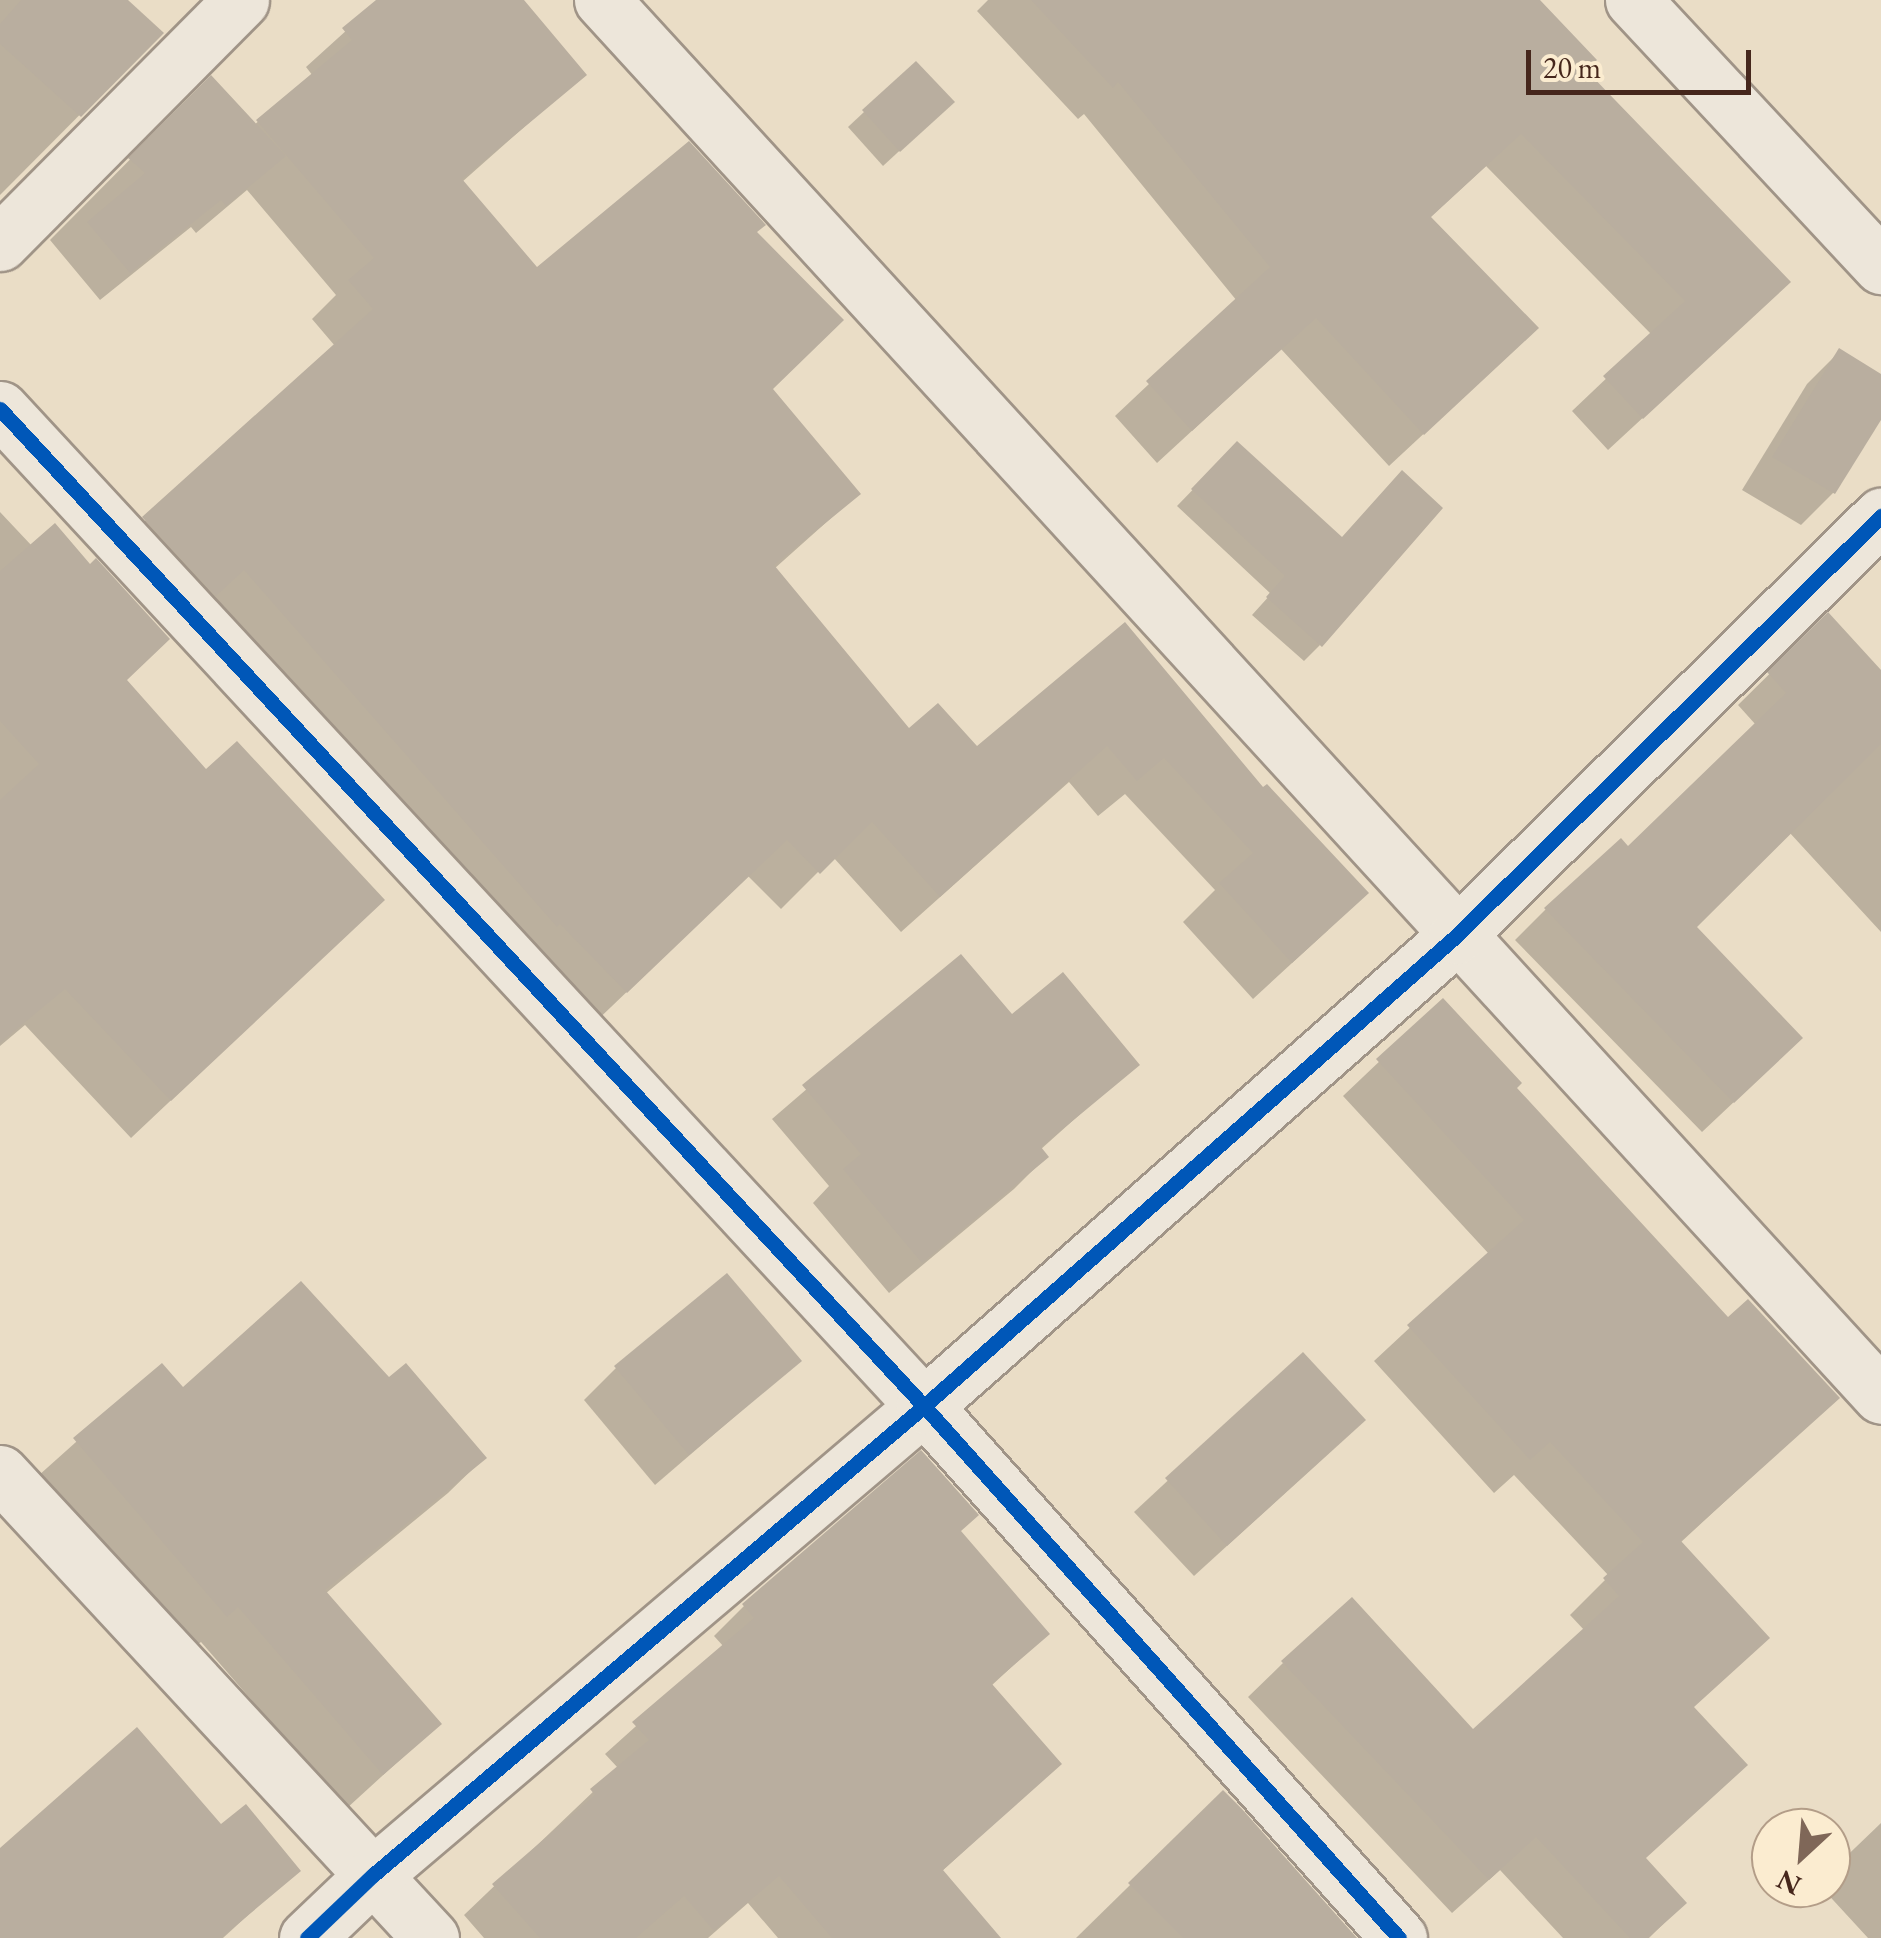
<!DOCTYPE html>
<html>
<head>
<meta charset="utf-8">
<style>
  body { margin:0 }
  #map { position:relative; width:1881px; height:1938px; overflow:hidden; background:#eaddc6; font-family:"EB Garamond",serif }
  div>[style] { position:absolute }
  .shadow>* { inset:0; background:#0003 }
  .building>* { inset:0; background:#b9ae9f }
  .roads { filter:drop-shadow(2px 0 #a09487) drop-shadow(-2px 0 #a09487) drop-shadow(0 2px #a09487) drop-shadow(0 -2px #a09487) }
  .minor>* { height:55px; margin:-27.5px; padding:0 27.5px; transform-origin:27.5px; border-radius:27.5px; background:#ede6da }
  .cycleway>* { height:15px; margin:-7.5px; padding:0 7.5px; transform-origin:7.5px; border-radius:7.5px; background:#0057b8 }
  span { translate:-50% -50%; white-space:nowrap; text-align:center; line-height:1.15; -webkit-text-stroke:8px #fbecd0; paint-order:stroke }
  .north { position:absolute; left:1751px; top:1808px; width:100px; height:100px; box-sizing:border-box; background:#fbecd0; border:2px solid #b39d88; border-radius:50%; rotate:206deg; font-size:28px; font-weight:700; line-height:40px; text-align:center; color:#46271c }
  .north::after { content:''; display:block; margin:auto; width:35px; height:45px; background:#7f6758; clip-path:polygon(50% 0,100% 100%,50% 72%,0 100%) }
  .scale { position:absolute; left:1526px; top:50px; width:225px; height:45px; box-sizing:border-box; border:5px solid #46271c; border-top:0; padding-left:12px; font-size:30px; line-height:35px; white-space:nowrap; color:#46271c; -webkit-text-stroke:8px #fbecd0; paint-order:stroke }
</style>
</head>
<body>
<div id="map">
  <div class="shadow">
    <i style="clip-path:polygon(0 0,124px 0,161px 33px,0 195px)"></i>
    <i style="clip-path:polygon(380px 0,521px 0,583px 75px,462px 182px,536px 271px,754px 233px,770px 390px,858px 494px,774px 569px,909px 732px,977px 750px,1125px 625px,1328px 930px,1253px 999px,1183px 922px,1215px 890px,1125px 794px,1098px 816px,1069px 782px,901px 932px,833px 857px,781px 909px,748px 876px,588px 1029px,107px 556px,335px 346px,312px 319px,336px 295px,247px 190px,196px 233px,191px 227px,100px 300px,50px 240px,211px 78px,254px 125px,313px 76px,306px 67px)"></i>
    <i style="clip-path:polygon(988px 0,1531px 0,1754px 315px,1608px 450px,1572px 411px,1652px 335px,1486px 166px,1428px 219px,1502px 361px,1389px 466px,1281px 349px,1157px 463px,1115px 416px,1237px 301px,1084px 114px,1078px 119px,977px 11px)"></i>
    <i style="clip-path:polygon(864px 112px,935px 118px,883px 166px,848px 127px)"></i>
    <i style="clip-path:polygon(1839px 352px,1881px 377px,1881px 415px,1833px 493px,1801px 525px,1742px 490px,1807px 384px)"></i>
    <i style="clip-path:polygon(1237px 444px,1320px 645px,1304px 661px,1252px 615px,1271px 594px,1177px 506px)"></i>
    <i style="clip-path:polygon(0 512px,32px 546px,125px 681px,343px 938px,131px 1138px,25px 1025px,0 1046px)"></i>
    <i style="clip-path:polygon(1828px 616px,1881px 673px,1881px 932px,1789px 832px,1694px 927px,1769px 1069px,1702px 1132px,1515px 940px,1546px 909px,1628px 849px,1756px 725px,1738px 705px)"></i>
    <i style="clip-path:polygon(960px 957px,1012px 1017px,1136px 1064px,1040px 1150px,1046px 1157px,1014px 1189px,889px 1293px,813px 1203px,829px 1186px,772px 1119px)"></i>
    <i style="clip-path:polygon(1443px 1001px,1514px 1088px,1728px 1321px,1837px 1398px,1680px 1543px,1692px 1709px,1644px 1859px,1684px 1903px,1649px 1938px,1563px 1938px,1500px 1870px,1452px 1913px,1248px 1697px,1283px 1663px,1473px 1733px,1585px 1631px,1570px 1615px,1609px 1576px,1514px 1475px,1494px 1493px,1374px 1361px,1489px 1254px,1343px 1096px)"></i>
    <i style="clip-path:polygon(1303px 1355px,1330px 1452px,1194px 1576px,1134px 1512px)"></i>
    <i style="clip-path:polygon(799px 1361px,655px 1485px,584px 1400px,616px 1368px)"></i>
    <i style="clip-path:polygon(161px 1366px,182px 1390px,388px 1380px,484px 1458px,448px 1493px,325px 1594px,439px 1724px,346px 1809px,201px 1642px,189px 1651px,38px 1476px)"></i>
    <i style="clip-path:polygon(959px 1532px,1047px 1634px,991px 1686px,1059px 1764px,941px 1872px,998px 1938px,778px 1938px,748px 1903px,708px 1938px,484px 1938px,464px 1915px,618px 1768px,605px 1754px,724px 1647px,714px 1636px,744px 1606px)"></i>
    <i style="clip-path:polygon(1223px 1794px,1354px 1938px,1076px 1938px)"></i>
    <i style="clip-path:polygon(1881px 1823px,1881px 1938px,1868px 1938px,1822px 1888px,1831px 1888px,1831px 1871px)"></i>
    <i style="clip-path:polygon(221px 1827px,297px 1870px,223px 1938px,0 1938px,0 1851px)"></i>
  </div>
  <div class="building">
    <i style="clip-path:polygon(21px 0,128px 0,164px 33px,81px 117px,0 44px,0 24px)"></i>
    <i style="clip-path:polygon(376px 0,524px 0,587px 75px,462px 179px,537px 267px,689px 141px,766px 225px,757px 232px,844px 320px,773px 389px,861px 494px,774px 565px,909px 728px,938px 703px,977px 746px,1125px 622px,1263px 787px,1267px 784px,1369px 893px,1292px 963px,1219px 883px,1253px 853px,1164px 758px,1137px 781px,1107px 746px,940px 897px,872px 822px,820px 874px,787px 840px,627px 993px,560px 924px,557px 927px,244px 570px,216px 596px,142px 517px,373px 309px,348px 280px,374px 258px,256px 120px,352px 40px,342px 28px)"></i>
    <i style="clip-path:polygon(1031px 0,1540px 0,1597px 60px,1586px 70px,1791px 282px,1643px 419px,1603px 376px,1685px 301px,1521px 134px,1431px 217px,1539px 328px,1424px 435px,1316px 318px,1192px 431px,1146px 381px,1270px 267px,1118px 82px,1113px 88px)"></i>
    <i style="clip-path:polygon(916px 61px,955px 102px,900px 152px,862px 110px)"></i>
    <i style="clip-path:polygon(211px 75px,286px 156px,226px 206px,221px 200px,130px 273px,87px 222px,145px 173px,128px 158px)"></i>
    <i style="clip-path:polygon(1839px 348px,1881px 374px,1881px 420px,1835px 494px,1772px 457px)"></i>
    <i style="clip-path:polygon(1237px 441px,1342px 537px,1402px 470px,1443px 508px,1322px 647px,1266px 597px,1285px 576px,1191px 489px)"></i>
    <i style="clip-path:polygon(55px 523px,90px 564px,96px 558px,170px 639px,127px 680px,206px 769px,237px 741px,385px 900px,171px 1101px,65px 989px,0 1043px,0 800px,39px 764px,0 721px,0 571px)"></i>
    <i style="clip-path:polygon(1828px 612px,1881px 670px,1881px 744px,1697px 927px,1803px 1038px,1734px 1103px,1544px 908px,1621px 838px,1628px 846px,1786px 693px,1767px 672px)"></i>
    <i style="clip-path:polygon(961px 954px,1012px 1014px,1063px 972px,1140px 1065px,1041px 1147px,1049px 1157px,922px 1263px,843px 1169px,861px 1154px,802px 1085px)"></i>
    <i style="clip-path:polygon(1443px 998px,1522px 1083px,1517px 1088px,1728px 1317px,1748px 1299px,1840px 1398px,1681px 1541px,1770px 1638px,1694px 1707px,1748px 1765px,1646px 1858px,1687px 1903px,1648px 1938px,1630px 1938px,1536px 1837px,1489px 1880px,1281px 1661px,1352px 1597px,1473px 1729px,1619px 1596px,1603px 1578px,1643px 1542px,1550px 1442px,1530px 1460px,1407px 1325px,1524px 1220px,1376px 1059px)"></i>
    <i style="clip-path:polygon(727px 1273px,802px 1361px,689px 1455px,614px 1366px)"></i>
    <i style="clip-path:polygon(301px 1281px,389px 1377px,406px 1363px,487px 1458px,325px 1590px,442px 1724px,383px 1775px,238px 1607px,227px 1617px,73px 1438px,162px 1363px,183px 1387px)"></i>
    <i style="clip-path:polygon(1303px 1352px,1366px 1420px,1227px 1546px,1165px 1478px)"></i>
    <i style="clip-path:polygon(921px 1450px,979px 1515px,961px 1531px,1050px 1634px,992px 1684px,1062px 1764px,943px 1870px,1001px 1938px,832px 1938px,779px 1876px,714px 1931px,684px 1896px,636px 1938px,540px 1938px,492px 1884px,595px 1795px,590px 1789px,649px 1740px,632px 1722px,754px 1618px,742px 1604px)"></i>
    <i style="clip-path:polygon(137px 1727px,221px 1824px,246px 1804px,301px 1871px,221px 1938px,0 1938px,0 1848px)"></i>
    <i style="clip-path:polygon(1223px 1790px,1242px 1809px,1357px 1938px,1183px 1938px,1128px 1883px)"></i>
  </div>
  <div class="roads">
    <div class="minor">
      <i style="left:602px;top:0;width:1893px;rotate:47.5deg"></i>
      <i style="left:1633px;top:0;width:364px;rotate:47deg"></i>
      <i style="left:0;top:243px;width:342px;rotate:-45.2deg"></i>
      <i style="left:0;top:409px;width:1359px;rotate:47.18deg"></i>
      <i style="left:924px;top:1406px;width:713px;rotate:48.24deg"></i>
      <i style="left:0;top:1473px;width:634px;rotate:47.17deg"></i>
      <i style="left:307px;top:1938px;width:91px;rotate:-43.7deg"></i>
      <i style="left:373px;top:1875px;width:724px;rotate:-40.4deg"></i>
      <i style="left:924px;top:1406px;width:710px;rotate:-41.46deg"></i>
      <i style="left:1456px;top:936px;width:598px;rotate:-44.66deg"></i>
    </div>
  </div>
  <div class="cycleway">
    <i style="left:0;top:409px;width:1359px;rotate:47.18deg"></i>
    <i style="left:924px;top:1406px;width:713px;rotate:48.24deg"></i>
    <i style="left:307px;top:1938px;width:91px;rotate:-43.7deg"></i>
    <i style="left:373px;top:1875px;width:724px;rotate:-40.4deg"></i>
    <i style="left:924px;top:1406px;width:710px;rotate:-41.46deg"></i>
    <i style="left:1456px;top:936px;width:598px;rotate:-44.66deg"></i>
  </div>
  <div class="north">N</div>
  <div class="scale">20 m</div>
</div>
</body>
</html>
